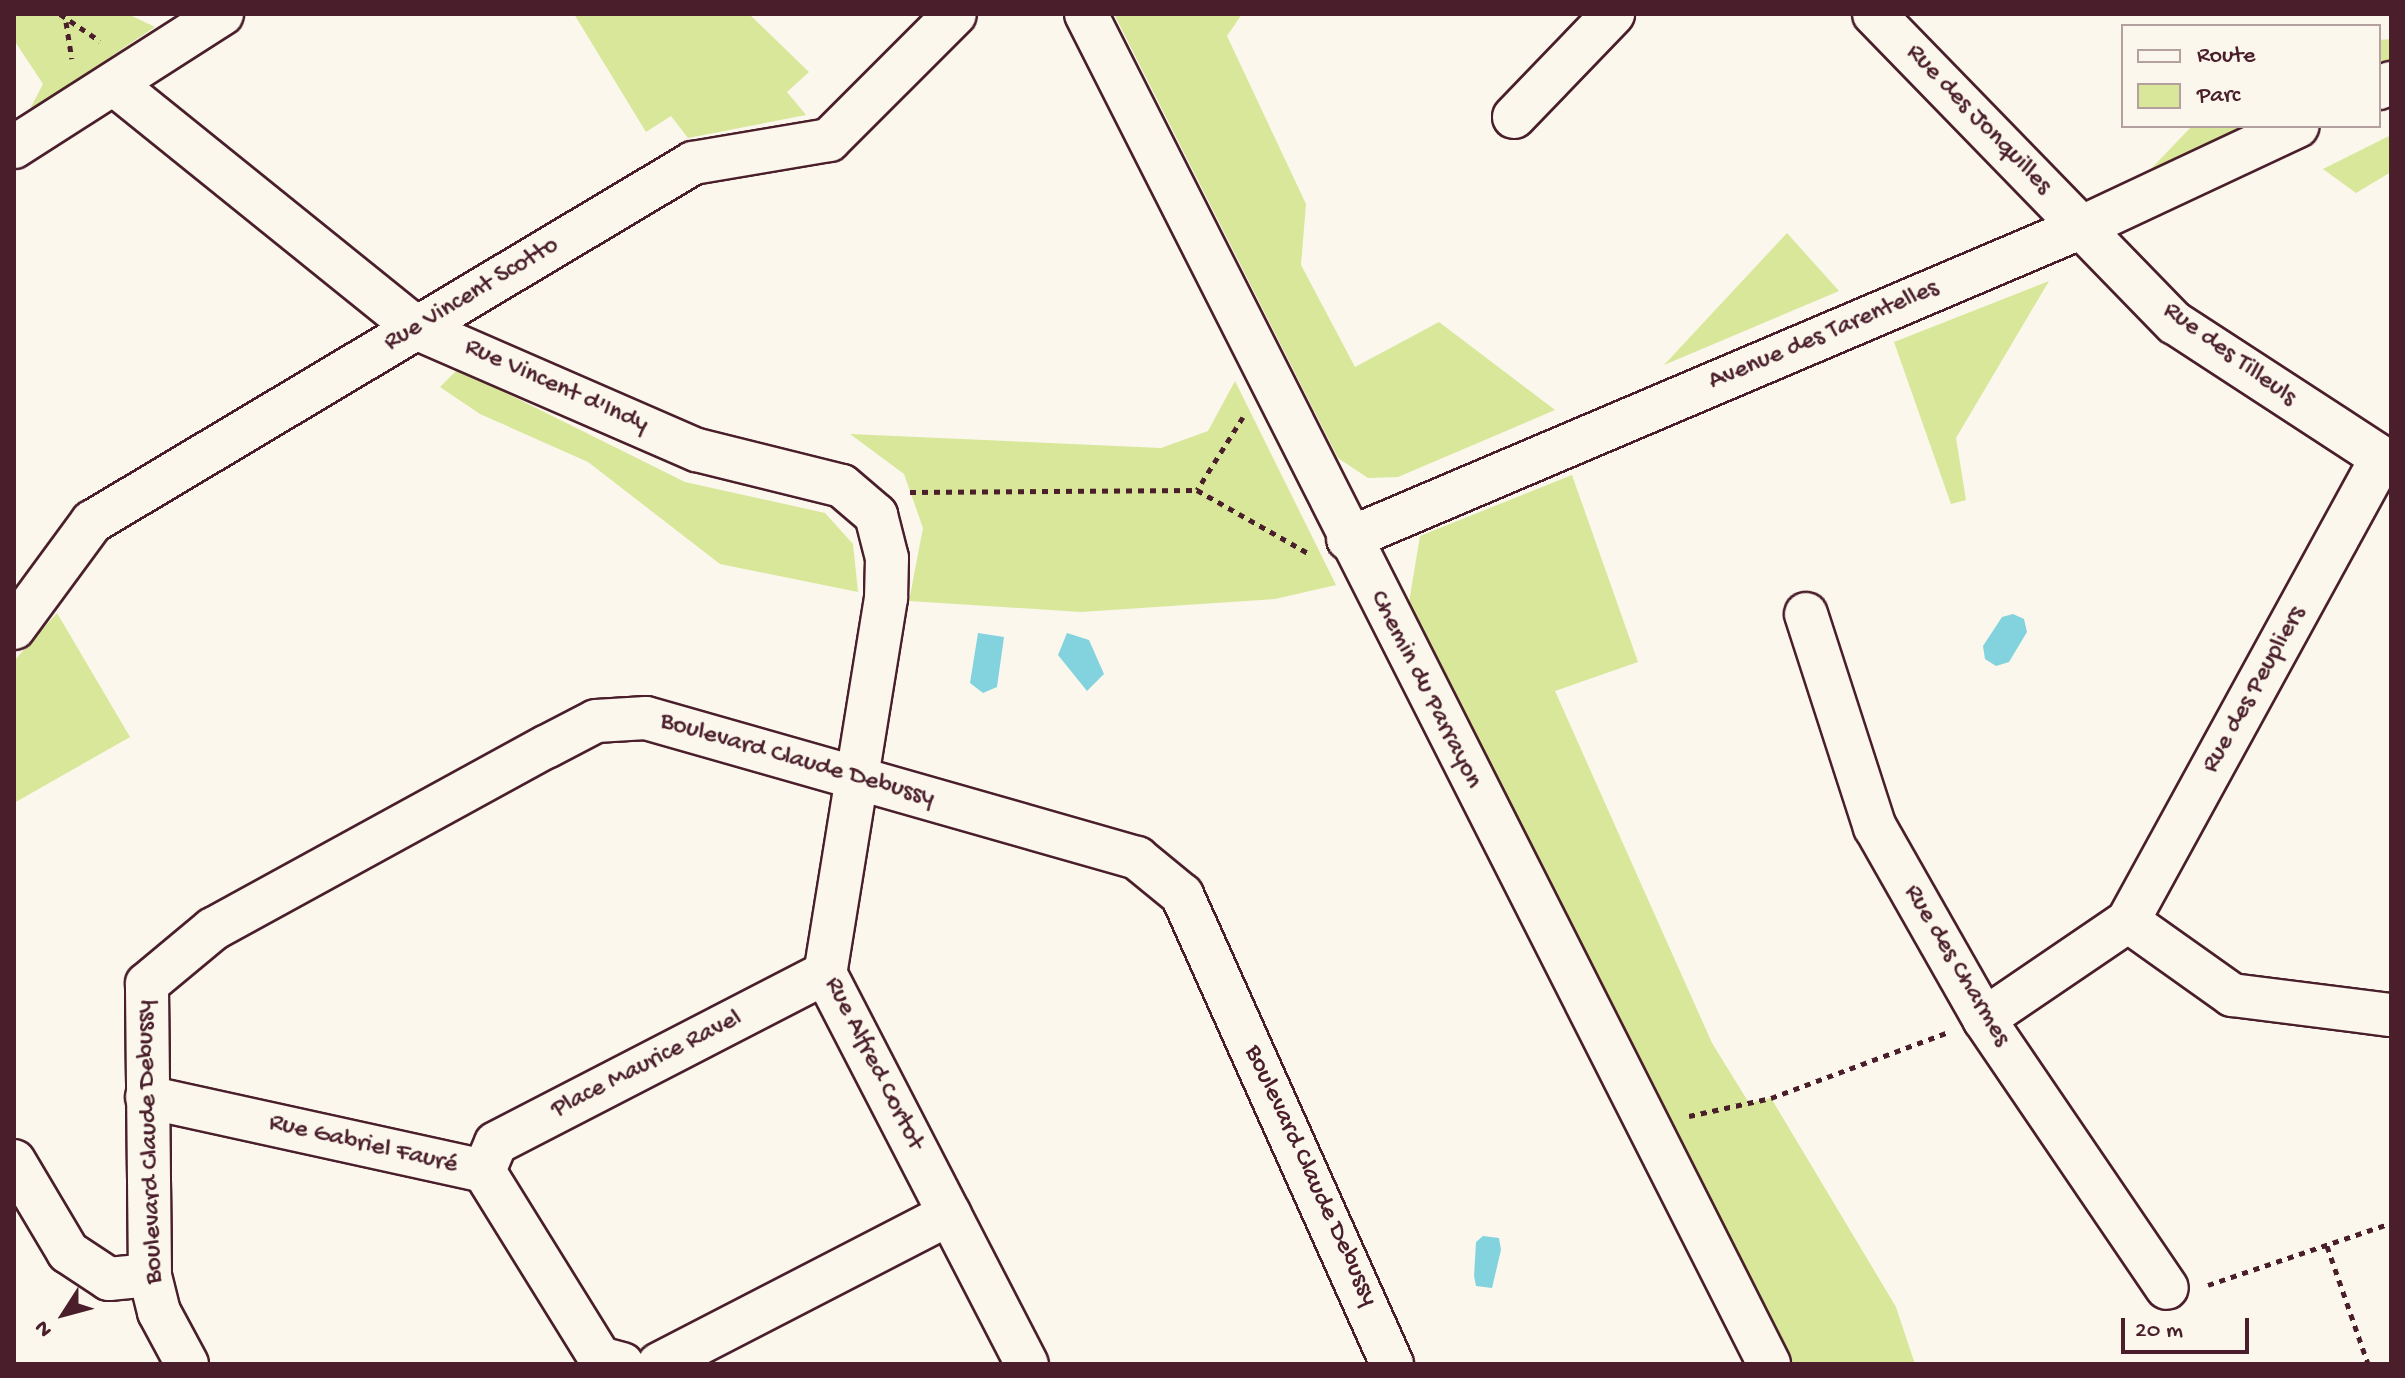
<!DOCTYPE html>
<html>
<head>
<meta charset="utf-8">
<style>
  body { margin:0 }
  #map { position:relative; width:2405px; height:1378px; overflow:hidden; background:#fbf7ec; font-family:"Gochi Hand",sans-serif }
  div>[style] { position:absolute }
  .green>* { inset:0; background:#d8e79a }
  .water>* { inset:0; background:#83d3df }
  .path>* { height:5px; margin-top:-2.5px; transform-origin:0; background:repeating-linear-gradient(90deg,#4a1f2b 0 6px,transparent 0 12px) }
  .roads { filter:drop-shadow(2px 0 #4a1f2b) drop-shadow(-2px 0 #4a1f2b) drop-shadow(0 2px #4a1f2b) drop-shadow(0 -2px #4a1f2b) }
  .minor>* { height:42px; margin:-21px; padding:0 21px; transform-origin:21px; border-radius:21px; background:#fbf7ec }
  span { translate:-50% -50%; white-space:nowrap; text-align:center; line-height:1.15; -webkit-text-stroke:6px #fbf7ec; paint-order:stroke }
  .street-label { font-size:26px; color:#4a1f2b }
  .frame { position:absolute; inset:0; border:16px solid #4a1f2b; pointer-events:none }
  .legend { position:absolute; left:2121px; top:24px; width:260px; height:104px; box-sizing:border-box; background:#fbf7ec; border:2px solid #b4a19f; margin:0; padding:10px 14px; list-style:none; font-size:24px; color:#4a1f2b }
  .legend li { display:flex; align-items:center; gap:16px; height:40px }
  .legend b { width:40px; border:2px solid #b4a19f }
  .north { position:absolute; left:24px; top:1274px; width:80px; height:80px; -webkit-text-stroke:6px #fbf7ec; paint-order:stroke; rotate:234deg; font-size:22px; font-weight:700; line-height:32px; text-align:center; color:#4a1f2b }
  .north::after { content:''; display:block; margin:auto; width:28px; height:36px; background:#4a1f2b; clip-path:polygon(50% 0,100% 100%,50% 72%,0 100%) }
  .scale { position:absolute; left:2121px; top:1318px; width:128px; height:36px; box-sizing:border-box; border:4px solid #4a1f2b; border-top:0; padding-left:10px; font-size:24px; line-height:28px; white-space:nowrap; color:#4a1f2b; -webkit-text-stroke:6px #fbf7ec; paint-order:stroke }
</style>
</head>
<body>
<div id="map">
  <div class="green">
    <i style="clip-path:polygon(14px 14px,128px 14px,155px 27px,29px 111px,43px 84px,14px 40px)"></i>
    <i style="clip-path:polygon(574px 14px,749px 14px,809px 72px,787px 92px,806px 115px,688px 138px,671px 116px,646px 132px)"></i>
    <i style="clip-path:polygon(1114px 14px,1242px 14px,1227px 36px,1306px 204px,1301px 265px,1355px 367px,1439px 322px,1555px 410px,1398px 477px,1368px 478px,1338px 458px)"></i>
    <i style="clip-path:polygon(2391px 39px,2391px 64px,2379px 69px,2379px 40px)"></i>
    <i style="clip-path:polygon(2192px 126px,2250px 126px,2149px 171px)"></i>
    <i style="clip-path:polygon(2391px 135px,2391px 172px,2356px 193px,2323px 169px)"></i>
    <i style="clip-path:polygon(1787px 233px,1839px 291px,1664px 365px)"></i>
    <i style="clip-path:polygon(2049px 281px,1956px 438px,1966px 500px,1951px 504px,1894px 342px)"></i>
    <i style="clip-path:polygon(458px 369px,685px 482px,825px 513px,853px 544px,858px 592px,720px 564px,588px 462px,480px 414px,440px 387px)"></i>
    <i style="clip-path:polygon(1235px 381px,1336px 585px,1275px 599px,1081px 612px,909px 601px,923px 528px,904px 474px,850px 434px,1161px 448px,1208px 431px)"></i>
    <i style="clip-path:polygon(1572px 475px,1638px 662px,1555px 691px,1712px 1043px,1749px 1103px,1771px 1098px,1896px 1307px,1915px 1364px,1791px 1364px,1407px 614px,1420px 536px)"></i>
    <i style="clip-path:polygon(57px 613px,130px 737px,14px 803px,14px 661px)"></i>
  </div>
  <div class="water">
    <i style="clip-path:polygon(2013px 614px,2024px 619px,2027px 632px,2009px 662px,1996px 666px,1985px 659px,1983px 646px,2002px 617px)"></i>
    <i style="clip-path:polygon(978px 633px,1004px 637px,997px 687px,983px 693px,970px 683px)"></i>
    <i style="clip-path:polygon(1067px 633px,1089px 640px,1104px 674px,1087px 691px,1058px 655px)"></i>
    <i style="clip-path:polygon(1483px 1236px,1499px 1238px,1501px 1250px,1492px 1288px,1476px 1286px,1474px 1276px,1476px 1242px)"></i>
  </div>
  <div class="path">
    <i style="left:60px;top:14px;width:48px;rotate:34deg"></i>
    <i style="left:66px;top:22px;width:37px;rotate:81deg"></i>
    <i style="left:1243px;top:417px;width:86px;rotate:122.2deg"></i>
    <i style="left:1197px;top:490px;width:128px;rotate:29.6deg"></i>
    <i style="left:910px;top:492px;width:287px;rotate:-0.4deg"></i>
    <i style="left:1689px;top:1116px;width:84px;rotate:-12.4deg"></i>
    <i style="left:1771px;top:1098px;width:187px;rotate:-20.4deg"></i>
    <i style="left:2327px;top:1246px;width:125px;rotate:70.8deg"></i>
    <i style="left:2208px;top:1285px;width:193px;rotate:-18.7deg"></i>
  </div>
  <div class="roads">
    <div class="minor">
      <i style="left:1086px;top:14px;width:1513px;rotate:63.16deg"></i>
      <i style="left:1874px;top:14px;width:431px;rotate:45.8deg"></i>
      <i style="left:2175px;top:323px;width:258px;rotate:33.1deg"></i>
      <i style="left:114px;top:84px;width:388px;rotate:38.9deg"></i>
      <i style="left:416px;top:328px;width:306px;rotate:23.5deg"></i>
      <i style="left:697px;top:450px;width:149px;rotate:13.9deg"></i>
      <i style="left:842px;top:486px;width:45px;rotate:40.5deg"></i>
      <i style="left:876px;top:515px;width:44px;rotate:75.7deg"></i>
      <i style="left:887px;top:558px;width:40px;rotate:91.4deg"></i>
      <i style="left:886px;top:598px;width:380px;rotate:99.2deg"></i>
      <i style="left:825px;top:973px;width:440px;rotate:62.7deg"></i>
      <i style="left:2379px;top:88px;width:13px;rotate:-23deg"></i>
      <i style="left:1514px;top:117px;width:143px;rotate:-46.1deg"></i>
      <i style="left:14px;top:147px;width:247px;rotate:-32.6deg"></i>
      <i style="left:2381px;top:459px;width:527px;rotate:118.71deg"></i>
      <i style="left:2128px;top:921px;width:128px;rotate:35.4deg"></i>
      <i style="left:2232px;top:995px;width:160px;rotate:7.2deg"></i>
      <i style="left:1348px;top:539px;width:798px;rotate:-23.03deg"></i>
      <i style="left:2082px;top:227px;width:238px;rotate:-25.1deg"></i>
      <i style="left:1806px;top:614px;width:224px;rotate:72.1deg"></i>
      <i style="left:1875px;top:827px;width:221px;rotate:60.4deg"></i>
      <i style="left:1984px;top:1019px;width:325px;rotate:55.8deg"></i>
      <i style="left:14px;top:628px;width:132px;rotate:-53.7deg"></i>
      <i style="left:92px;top:522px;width:700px;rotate:-30.85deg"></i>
      <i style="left:693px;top:163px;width:138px;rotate:-9.6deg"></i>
      <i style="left:829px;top:140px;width:178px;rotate:-45deg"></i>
      <i style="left:1984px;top:1019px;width:174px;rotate:-34.2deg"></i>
      <i style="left:147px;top:1097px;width:345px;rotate:12.4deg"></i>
      <i style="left:484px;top:1171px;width:220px;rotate:58.2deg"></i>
      <i style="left:600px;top:1358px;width:23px;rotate:15deg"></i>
      <i style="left:14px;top:1161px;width:106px;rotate:59.3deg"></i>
      <i style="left:68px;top:1252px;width:49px;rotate:33.4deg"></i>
      <i style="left:109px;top:1279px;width:41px;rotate:-5.6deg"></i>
      <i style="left:484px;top:1171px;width:30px;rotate:-67deg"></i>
      <i style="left:496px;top:1143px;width:370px;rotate:-27.3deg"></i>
      <i style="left:187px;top:1364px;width:59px;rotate:-118.3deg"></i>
      <i style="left:159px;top:1312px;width:38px;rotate:-104deg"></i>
      <i style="left:150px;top:1275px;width:291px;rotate:-90.6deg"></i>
      <i style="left:147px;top:984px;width:86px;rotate:-39.8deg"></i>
      <i style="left:213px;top:929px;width:379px;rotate:-28.7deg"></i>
      <i style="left:546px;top:747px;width:56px;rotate:-27.5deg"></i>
      <i style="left:596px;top:721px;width:50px;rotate:-3.4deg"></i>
      <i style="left:646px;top:718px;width:511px;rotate:15.91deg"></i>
      <i style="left:1137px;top:858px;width:58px;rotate:39.4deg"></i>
      <i style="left:1182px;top:895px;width:514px;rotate:65.88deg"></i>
      <i style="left:659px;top:1364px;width:327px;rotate:-27.3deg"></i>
    </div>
  </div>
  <div class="street-label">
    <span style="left:1978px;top:120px;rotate:46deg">Rue des Jonquilles</span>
    <span style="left:472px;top:295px;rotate:-31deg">Rue Vincent Scotto</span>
    <span style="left:1824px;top:336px;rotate:-23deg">Avenue des Tarentelles</span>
    <span style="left:2229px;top:355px;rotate:36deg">Rue des Tilleuls</span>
    <span style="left:556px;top:387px;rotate:24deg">Rue Vincent d'Indy</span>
    <span style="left:1425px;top:690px;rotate:63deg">Chemin du Parrayon</span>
    <span style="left:2255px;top:690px;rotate:-61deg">Rue des Peupliers</span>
    <span style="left:797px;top:761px;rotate:16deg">Boulevard Claude Debussy</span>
    <span style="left:1956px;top:966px;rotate:59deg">Rue des Charmes</span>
    <span style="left:873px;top:1064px;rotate:63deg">Rue Alfred Cortot</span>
    <span style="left:647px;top:1065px;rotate:-27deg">Place Maurice Ravel</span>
    <span style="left:151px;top:1142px;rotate:-92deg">Boulevard Claude Debussy</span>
    <span style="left:363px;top:1145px;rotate:13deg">Rue Gabriel Fauré</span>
    <span style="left:1310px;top:1176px;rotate:65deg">Boulevard Claude Debussy</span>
  </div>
  <div class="frame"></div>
  <ul class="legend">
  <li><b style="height:10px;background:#fbf7ec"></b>Route</li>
  <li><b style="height:22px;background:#d8e79a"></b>Parc</li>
  </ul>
  <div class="north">N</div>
  <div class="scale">20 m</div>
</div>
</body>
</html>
